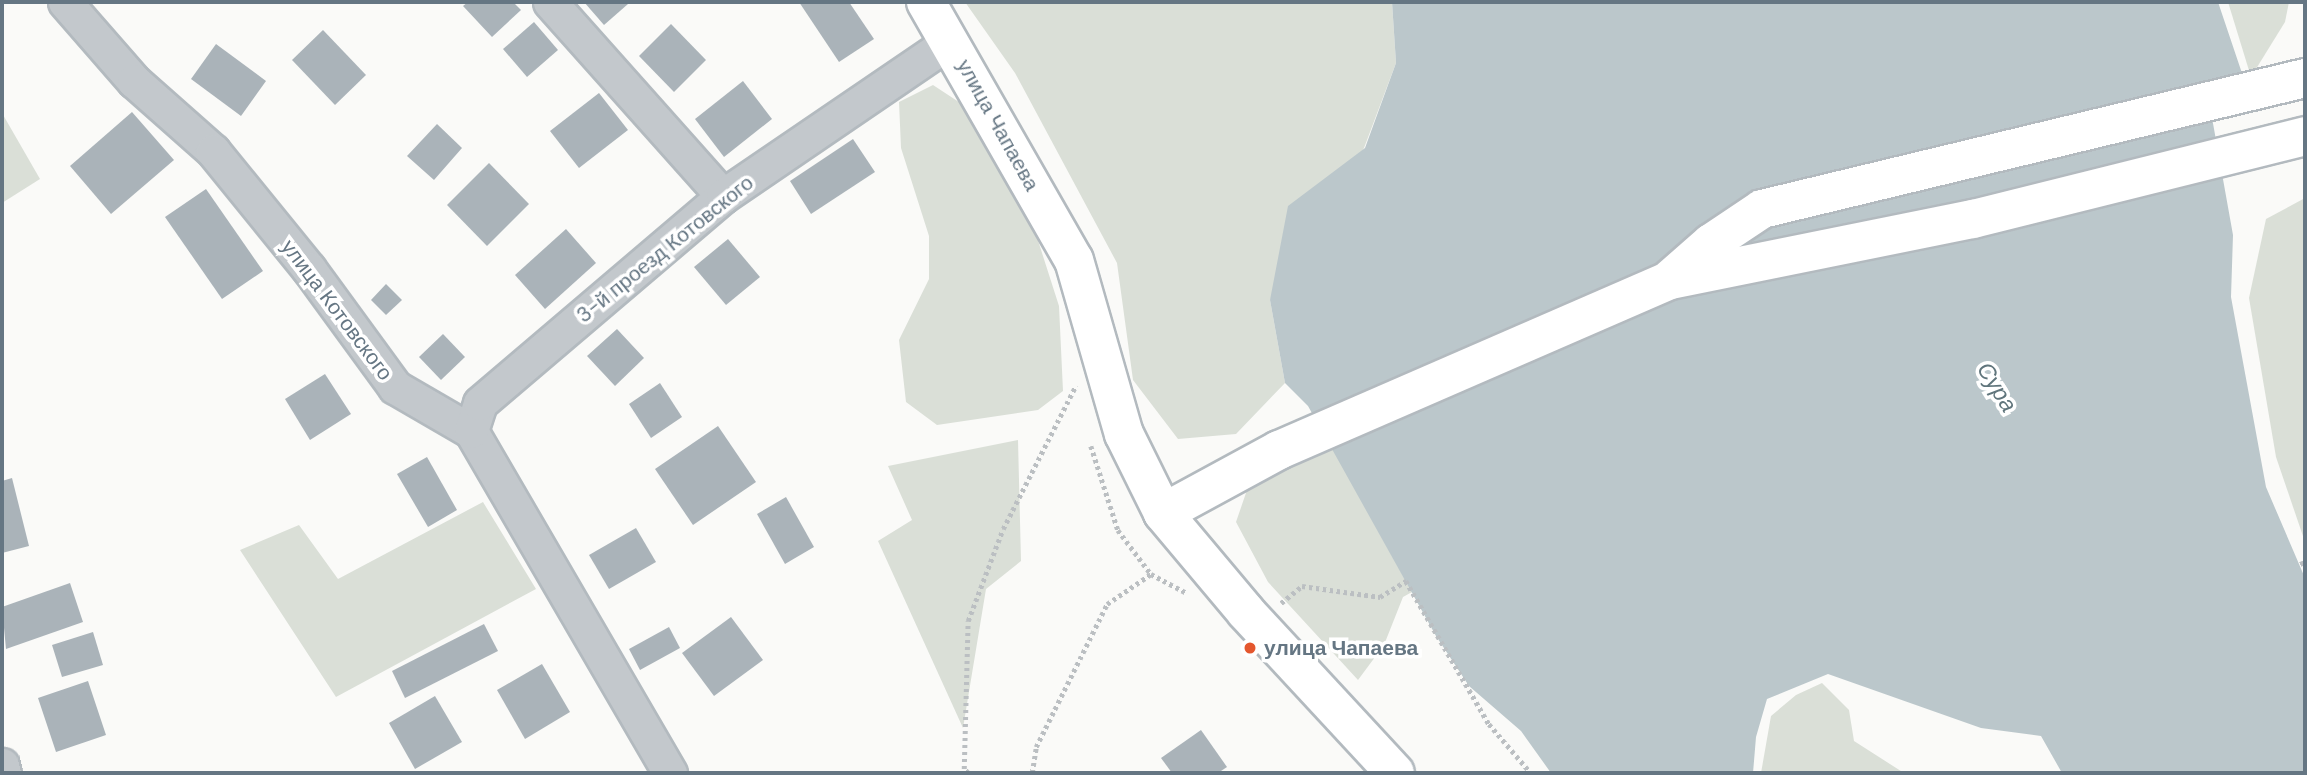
<!DOCTYPE html>
<html>
<head>
<meta charset="utf-8">
<style>
  body { margin:0 }
  #map { position:relative; width:2307px; height:775px; overflow:hidden; background:#fafaf8; font-family:"DM Sans",sans-serif }
  div>[style] { position:absolute }
  .green>* { inset:0; background:#dadfd7 }
  .water>* { inset:0; background:#bbc7cb }
  .building>* { inset:0; background:#aab3b9 }
  .path>* { height:4.5px; margin-top:-2.25px; transform-origin:0; background:repeating-linear-gradient(90deg,#bbbfc2 0 3.5px,transparent 0 7px) }
  .roads { filter:drop-shadow(2px 0 #b3babf) drop-shadow(-2px 0 #b3babf) drop-shadow(0 2px #b3babf) drop-shadow(0 -2px #b3babf) }
  .street>* { height:33px; margin:-16.5px; padding:0 16.5px; transform-origin:16.5px; border-radius:16.5px; background:#c3c8cc }
  .secondary>* { height:38px; margin:-19px; padding:0 19px; transform-origin:19px; border-radius:19px; background:#fff }
  .dots>* { width:19px; height:19px; translate:-50% -50%; box-sizing:border-box; border:4px solid #fff; border-radius:50% }
  span { translate:-50% -50%; white-space:nowrap; text-align:center; line-height:1.15; -webkit-text-stroke:7px #fff; paint-order:stroke }
  .street-label { font-size:21px; color:#657683 }
  .poi-label { font-size:21px; color:#657683; font-weight:700 }
  .left { translate:0 -50%; text-align:left }
  .water-label { font-size:23px; color:#60757c; font-style:italic }
  .frame { position:absolute; inset:0; border:4px solid #657683; pointer-events:none }
</style>
</head>
<body>
<div id="map">
  <div class="green">
    <i style="clip-path:polygon(965px 2px,1392px 2px,1396px 63px,1364px 148px,1270px 300px,1285px 383px,1236px 434px,1178px 439px,1133px 380px,1117px 263px,1015px 73px)"></i>
    <i style="clip-path:polygon(2228px 2px,2289px 2px,2285px 22px,2251px 77px)"></i>
    <i style="clip-path:polygon(933px 85px,971px 110px,1018px 178px,1059px 306px,1063px 391px,1038px 410px,937px 425px,906px 402px,899px 340px,929px 279px,929px 236px,901px 148px,899px 102px)"></i>
    <i style="clip-path:polygon(2px 113px,40px 179px,2px 203px)"></i>
    <i style="clip-path:polygon(2305px 198px,2305px 542px,2276px 457px,2249px 298px,2266px 219px)"></i>
    <i style="clip-path:polygon(1018px 440px,1021px 561px,986px 589px,963px 728px,878px 541px,912px 520px,888px 466px)"></i>
    <i style="clip-path:polygon(1332px 447px,1412px 592px,1403px 597px,1384px 645px,1358px 680px,1268px 582px,1236px 522px,1247px 490px)"></i>
    <i style="clip-path:polygon(483px 502px,536px 589px,336px 697px,240px 550px,299px 525px,338px 579px)"></i>
    <i style="clip-path:polygon(1822px 683px,1849px 710px,1854px 741px,1904px 773px,1761px 773px,1771px 716px,1796px 695px)"></i>
  </div>
  <div class="water">
    <i style="clip-path:polygon(1392px 2px,2218px 2px,2248px 91px,2209px 101px,2233px 235px,2231px 297px,2266px 487px,2305px 578px,2305px 773px,2062px 773px,2041px 736px,1981px 728px,1828px 674px,1767px 699px,1756px 737px,1753px 773px,1551px 773px,1521px 731px,1469px 686px,1436px 636px,1308px 406px,1285px 383px,1270px 300px,1288px 206px,1365px 148px,1396px 63px)"></i>
  </div>
  <div class="building">
    <i style="clip-path:polygon(468px 2px,513px 2px,521px 10px,492px 37px,463px 6px)"></i>
    <i style="clip-path:polygon(584px 2px,627px 2px,628px 4px,604px 25px)"></i>
    <i style="clip-path:polygon(799px 2px,849px 2px,874px 39px,839px 62px)"></i>
    <i style="clip-path:polygon(534px 22px,558px 50px,527px 77px,503px 49px)"></i>
    <i style="clip-path:polygon(671px 24px,706px 60px,674px 92px,639px 56px)"></i>
    <i style="clip-path:polygon(323px 30px,366px 75px,335px 105px,292px 60px)"></i>
    <i style="clip-path:polygon(216px 44px,266px 81px,241px 116px,191px 79px)"></i>
    <i style="clip-path:polygon(743px 81px,772px 119px,724px 157px,695px 119px)"></i>
    <i style="clip-path:polygon(599px 93px,628px 130px,579px 168px,550px 131px)"></i>
    <i style="clip-path:polygon(132px 112px,174px 160px,111px 214px,70px 166px)"></i>
    <i style="clip-path:polygon(437px 124px,462px 148px,434px 180px,407px 156px)"></i>
    <i style="clip-path:polygon(853px 139px,875px 172px,811px 214px,790px 181px)"></i>
    <i style="clip-path:polygon(489px 163px,529px 204px,487px 246px,447px 205px)"></i>
    <i style="clip-path:polygon(206px 189px,263px 271px,222px 299px,165px 217px)"></i>
    <i style="clip-path:polygon(566px 229px,596px 263px,545px 309px,515px 275px)"></i>
    <i style="clip-path:polygon(728px 239px,760px 277px,726px 305px,694px 267px)"></i>
    <i style="clip-path:polygon(386px 284px,402px 300px,386px 315px,371px 300px)"></i>
    <i style="clip-path:polygon(617px 329px,644px 358px,615px 386px,587px 356px)"></i>
    <i style="clip-path:polygon(443px 334px,465px 357px,441px 380px,419px 357px)"></i>
    <i style="clip-path:polygon(325px 374px,351px 414px,310px 440px,285px 399px)"></i>
    <i style="clip-path:polygon(660px 383px,682px 417px,651px 438px,629px 404px)"></i>
    <i style="clip-path:polygon(718px 426px,756px 482px,693px 525px,655px 469px)"></i>
    <i style="clip-path:polygon(427px 457px,457px 510px,428px 527px,397px 474px)"></i>
    <i style="clip-path:polygon(12px 478px,29px 546px,2px 553px,2px 481px)"></i>
    <i style="clip-path:polygon(786px 497px,814px 547px,785px 564px,757px 514px)"></i>
    <i style="clip-path:polygon(636px 528px,656px 562px,609px 589px,589px 555px)"></i>
    <i style="clip-path:polygon(70px 583px,83px 622px,6px 649px,2px 607px)"></i>
    <i style="clip-path:polygon(731px 617px,763px 660px,714px 696px,682px 653px)"></i>
    <i style="clip-path:polygon(484px 624px,498px 651px,405px 698px,392px 671px)"></i>
    <i style="clip-path:polygon(669px 627px,680px 648px,640px 670px,629px 649px)"></i>
    <i style="clip-path:polygon(93px 632px,103px 665px,62px 677px,52px 645px)"></i>
    <i style="clip-path:polygon(542px 664px,570px 712px,525px 739px,497px 690px)"></i>
    <i style="clip-path:polygon(88px 681px,106px 735px,56px 752px,38px 698px)"></i>
    <i style="clip-path:polygon(435px 696px,462px 742px,415px 769px,389px 723px)"></i>
    <i style="clip-path:polygon(1201px 730px,1227px 767px,1218px 773px,1172px 773px,1161px 758px)"></i>
  </div>
  <div class="path">
    <i style="left:1091px;top:446px;width:88px;rotate:72.2deg"></i>
    <i style="left:1118px;top:530px;width:55px;rotate:53.1deg"></i>
    <i style="left:1151px;top:574px;width:40px;rotate:28deg"></i>
    <i style="left:2300px;top:564px;width:5px;rotate:-22deg"></i>
    <i style="left:1281px;top:603px;width:27px;rotate:-39deg"></i>
    <i style="left:1302px;top:586px;width:79px;rotate:8deg"></i>
    <i style="left:1380px;top:597px;width:31px;rotate:-32deg"></i>
    <i style="left:1406px;top:581px;width:165px;rotate:59.9deg"></i>
    <i style="left:1489px;top:724px;width:65px;rotate:49.4deg"></i>
    <i style="left:968px;top:773px;width:6px;rotate:-135deg"></i>
    <i style="left:964px;top:769px;width:148px;rotate:-88.5deg"></i>
    <i style="left:968px;top:621px;width:98px;rotate:-69.2deg"></i>
    <i style="left:1003px;top:529px;width:161px;rotate:-63.1deg"></i>
    <i style="left:1032px;top:773px;width:26px;rotate:-81deg"></i>
    <i style="left:1036px;top:747px;width:160px;rotate:-63.6deg"></i>
    <i style="left:1107px;top:604px;width:53px;rotate:-34.3deg"></i>
  </div>
  <div class="roads">
    <div class="street">
      <i style="left:65px;top:2px;width:105px;rotate:48.9deg"></i>
      <i style="left:134px;top:81px;width:106px;rotate:41.5deg"></i>
      <i style="left:213px;top:151px;width:152px;rotate:50.9deg"></i>
      <i style="left:309px;top:269px;width:146px;rotate:53.9deg"></i>
      <i style="left:395px;top:387px;width:88px;rotate:30.1deg"></i>
      <i style="left:471px;top:431px;width:396px;rotate:59.8deg"></i>
      <i style="left:550px;top:2px;width:260px;rotate:48.3deg"></i>
      <i style="left:471px;top:431px;width:29px;rotate:-72deg"></i>
      <i style="left:480px;top:403px;width:319px;rotate:-40.4deg"></i>
      <i style="left:723px;top:196px;width:275px;rotate:-34.3deg"></i>
      <i style="left:2px;top:765px;width:8px;rotate:76deg"></i>
    </div>
    <div class="secondary">
      <i style="left:926px;top:2px;width:297px;rotate:60.2deg"></i>
      <i style="left:1074px;top:260px;width:181px;rotate:74deg"></i>
      <i style="left:1124px;top:434px;width:88px;rotate:63.7deg"></i>
      <i style="left:1163px;top:513px;width:129px;rotate:50deg"></i>
      <i style="left:1246px;top:612px;width:219px;rotate:47.2deg"></i>
      <i style="left:1671px;top:278px;width:53px;rotate:-41.2deg"></i>
      <i style="left:1711px;top:243px;width:61px;rotate:-33.7deg"></i>
      <i style="left:1762px;top:209px;width:559px;rotate:-13.56deg"></i>
      <i style="left:1163px;top:513px;width:132px;rotate:-28.5deg"></i>
      <i style="left:1279px;top:450px;width:426px;rotate:-23.5deg"></i>
      <i style="left:1670px;top:280px;width:309px;rotate:-11.4deg"></i>
      <i style="left:1973px;top:219px;width:342px;rotate:-14deg"></i>
    </div>
  </div>
  <div class="dots">
    <i style="left:1250px;top:648px;background:#e4572e"></i>
  </div>
  <div class="street-label">
    <span style="left:998px;top:125px;rotate:61deg">улица Чапаева</span>
    <span style="left:665px;top:249px;rotate:-39deg">3-й проезд Котовского</span>
    <span style="left:337px;top:310px;rotate:53deg">улица Котовского</span>
  </div>
  <div class="poi-label">
    <span class="left" style="left:1264px;top:648px">улица Чапаева</span>
  </div>
  <div class="water-label">
    <span style="left:1997px;top:387px;rotate:58deg">Сура</span>
  </div>
  <div class="frame"></div>
</div>
</body>
</html>
